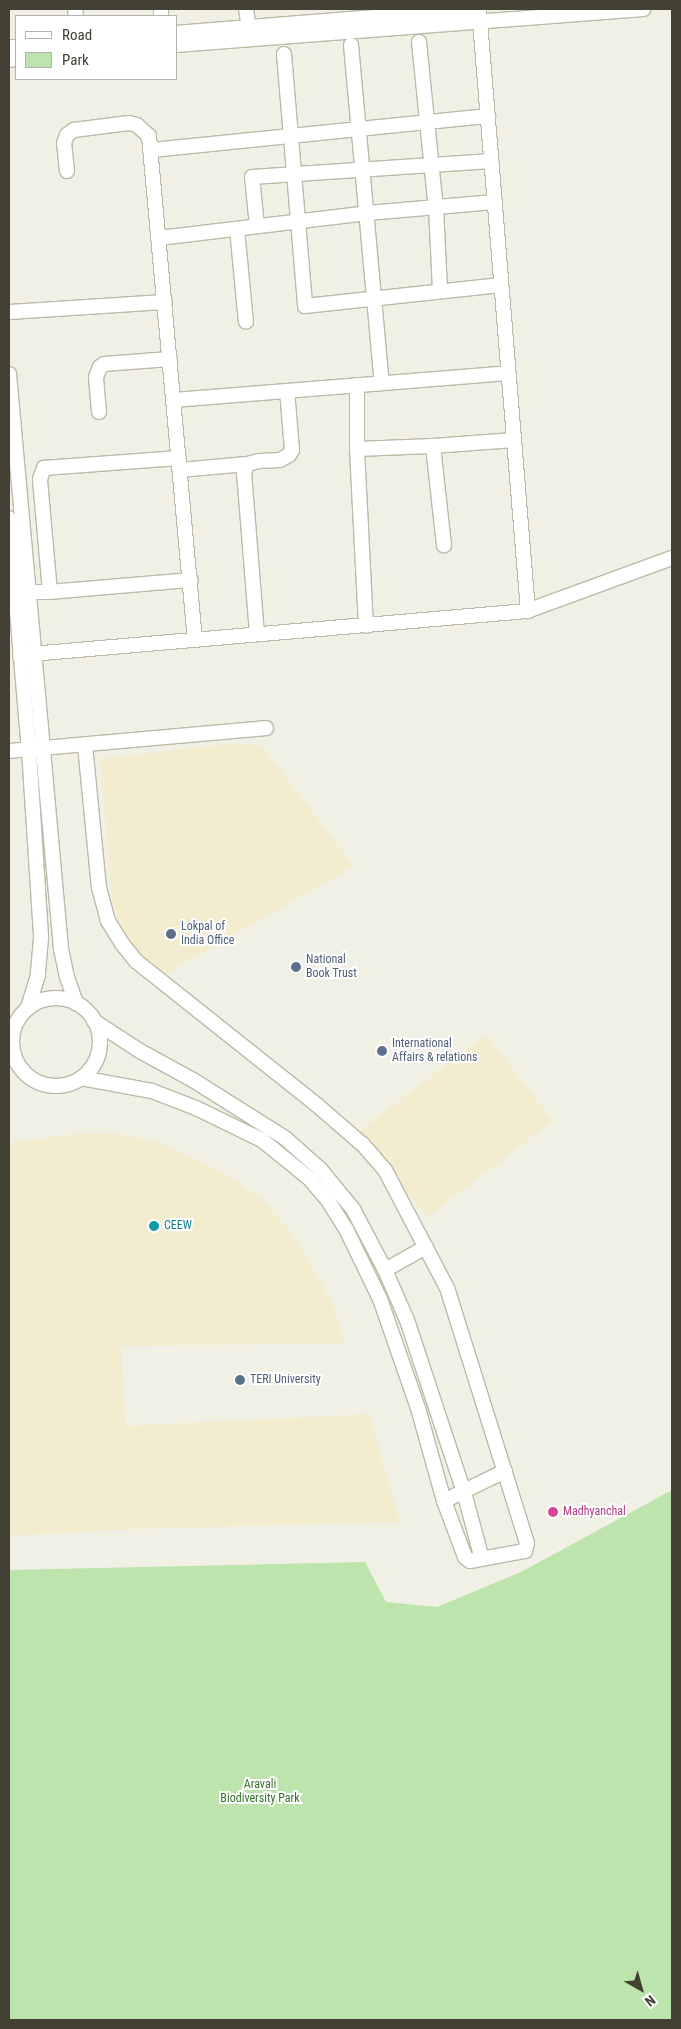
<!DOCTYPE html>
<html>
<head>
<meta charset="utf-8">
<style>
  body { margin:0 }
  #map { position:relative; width:681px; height:2029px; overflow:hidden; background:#f1f0e4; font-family:"Roboto Condensed",sans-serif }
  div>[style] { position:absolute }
  .commercial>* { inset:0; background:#f3eccf }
  .green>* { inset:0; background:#bee4ae }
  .roads { filter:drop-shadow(1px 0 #bcbaa7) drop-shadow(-1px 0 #bcbaa7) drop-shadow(0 1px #bcbaa7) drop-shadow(0 -1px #bcbaa7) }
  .minor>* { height:14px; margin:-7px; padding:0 7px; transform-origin:7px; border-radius:7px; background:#fff }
  .minor>.ring { margin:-7px; padding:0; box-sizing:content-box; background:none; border:14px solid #fff; border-radius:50% }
  .dots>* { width:14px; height:14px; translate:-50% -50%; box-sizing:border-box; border:2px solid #fff; border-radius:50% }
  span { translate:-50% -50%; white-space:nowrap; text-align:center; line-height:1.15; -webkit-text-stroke:4px #fff; paint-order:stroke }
  .service-label { font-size:12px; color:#4e5e75 }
  .left { translate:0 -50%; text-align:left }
  .culture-label { font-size:12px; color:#0d838f }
  .hotel-label { font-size:12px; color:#b23c85 }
  .park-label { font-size:12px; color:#34712b }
  .frame { position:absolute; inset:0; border:10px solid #434134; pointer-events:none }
  .legend { position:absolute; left:15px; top:15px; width:162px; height:65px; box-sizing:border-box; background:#fff; border:1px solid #b4b3ae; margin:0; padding:6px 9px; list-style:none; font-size:15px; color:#434134 }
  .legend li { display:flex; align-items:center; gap:10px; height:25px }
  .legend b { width:25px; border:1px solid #b4b3ae }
  .north { position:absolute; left:616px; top:1964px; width:50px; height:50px; -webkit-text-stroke:4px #fff; paint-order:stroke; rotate:142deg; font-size:14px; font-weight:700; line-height:20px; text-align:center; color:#434134 }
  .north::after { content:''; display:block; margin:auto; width:18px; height:22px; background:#434134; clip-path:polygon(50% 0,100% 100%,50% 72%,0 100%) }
</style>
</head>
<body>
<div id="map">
  <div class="commercial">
    <i style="clip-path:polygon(227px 744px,261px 745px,354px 866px,162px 976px,134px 945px,120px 924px,112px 899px,100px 759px)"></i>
    <i style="clip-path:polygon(486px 1035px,553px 1121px,427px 1217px,358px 1132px)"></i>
    <i style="clip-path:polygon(115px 1133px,159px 1143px,205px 1163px,235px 1179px,263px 1201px,289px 1230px,307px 1257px,334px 1306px,345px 1343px,121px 1346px,126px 1426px,369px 1414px,400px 1522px,133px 1529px,9px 1536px,9px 1143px,76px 1134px)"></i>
  </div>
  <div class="green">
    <i style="clip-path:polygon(672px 1490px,672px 2020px,9px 2020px,9px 1570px,365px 1562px,386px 1602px,437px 1607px,521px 1572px)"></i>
  </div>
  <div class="roads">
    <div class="minor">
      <i style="left:75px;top:9px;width:7px;rotate:82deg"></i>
      <i style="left:161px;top:9px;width:7px;rotate:90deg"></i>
      <i style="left:246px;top:9px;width:18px;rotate:81deg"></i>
      <i style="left:479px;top:9px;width:604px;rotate:85.35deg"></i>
      <i style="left:176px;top:33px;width:301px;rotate:-4.6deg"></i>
      <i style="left:419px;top:42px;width:167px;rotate:84.2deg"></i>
      <i style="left:436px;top:208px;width:83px;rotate:87.2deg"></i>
      <i style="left:176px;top:45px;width:469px;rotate:-4.4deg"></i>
      <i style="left:351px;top:45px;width:339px;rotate:84.8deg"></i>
      <i style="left:9px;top:47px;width:7px"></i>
      <i style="left:284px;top:54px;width:253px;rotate:85.2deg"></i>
      <i style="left:305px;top:306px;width:197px;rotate:-6.1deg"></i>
      <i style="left:9px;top:60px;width:7px;rotate:-8deg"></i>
      <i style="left:152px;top:150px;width:338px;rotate:-5.8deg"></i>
      <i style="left:67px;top:171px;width:28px;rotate:-96deg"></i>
      <i style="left:64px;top:143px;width:9px;rotate:-69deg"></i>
      <i style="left:67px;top:135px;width:9px;rotate:-36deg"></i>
      <i style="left:74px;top:130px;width:55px;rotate:-7.3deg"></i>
      <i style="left:129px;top:123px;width:8px;rotate:14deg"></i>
      <i style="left:137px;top:125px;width:16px;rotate:43deg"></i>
      <i style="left:149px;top:136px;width:506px;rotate:84.79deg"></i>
      <i style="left:257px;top:226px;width:49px;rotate:-95.8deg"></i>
      <i style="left:252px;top:177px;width:240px;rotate:-3.8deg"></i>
      <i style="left:237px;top:229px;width:93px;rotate:84.5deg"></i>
      <i style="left:159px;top:238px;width:210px;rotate:-6.8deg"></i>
      <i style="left:368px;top:213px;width:127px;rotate:-5deg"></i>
      <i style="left:9px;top:312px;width:156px;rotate:-3.7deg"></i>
      <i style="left:9px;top:374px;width:577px;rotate:84.83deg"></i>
      <i style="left:61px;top:949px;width:29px;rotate:78deg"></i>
      <i style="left:67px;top:977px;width:28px;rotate:71deg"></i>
      <i style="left:357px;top:385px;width:64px;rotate:90deg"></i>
      <i style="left:357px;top:449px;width:177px;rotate:87.1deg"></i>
      <i style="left:174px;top:400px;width:335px;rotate:-4.6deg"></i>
      <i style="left:99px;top:412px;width:35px;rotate:-95deg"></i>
      <i style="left:96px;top:377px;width:11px;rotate:-68deg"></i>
      <i style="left:100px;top:367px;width:5px;rotate:-37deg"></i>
      <i style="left:104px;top:364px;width:66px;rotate:-4.3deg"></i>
      <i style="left:433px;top:446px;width:81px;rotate:-4.2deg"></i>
      <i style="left:357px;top:449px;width:76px;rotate:-2.3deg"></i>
      <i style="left:433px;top:446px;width:100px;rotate:83.7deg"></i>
      <i style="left:180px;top:470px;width:67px;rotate:-5.1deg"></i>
      <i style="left:9px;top:518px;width:233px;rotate:85.1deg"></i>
      <i style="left:29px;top:750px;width:188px;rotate:86.3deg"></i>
      <i style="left:41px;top:938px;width:37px;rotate:95deg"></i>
      <i style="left:38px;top:975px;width:34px;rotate:107deg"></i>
      <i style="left:27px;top:592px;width:23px"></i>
      <i style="left:50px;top:592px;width:141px;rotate:-4.9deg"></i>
      <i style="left:50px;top:592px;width:113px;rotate:-95.1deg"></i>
      <i style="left:40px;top:479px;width:12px;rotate:-70deg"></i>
      <i style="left:44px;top:468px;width:135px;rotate:-4.2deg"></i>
      <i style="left:257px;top:634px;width:161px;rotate:-94.6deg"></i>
      <i style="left:244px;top:474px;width:10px;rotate:-73deg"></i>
      <i style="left:247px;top:464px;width:12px;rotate:-14deg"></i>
      <i style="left:259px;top:461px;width:21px;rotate:-3deg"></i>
      <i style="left:280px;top:460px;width:10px;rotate:-29deg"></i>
      <i style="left:289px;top:455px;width:6px;rotate:-59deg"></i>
      <i style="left:292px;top:450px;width:59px;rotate:-94.8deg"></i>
      <i style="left:20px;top:655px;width:509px;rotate:-4.96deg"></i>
      <i style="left:527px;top:611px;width:154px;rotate:-20.1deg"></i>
      <i style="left:9px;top:751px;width:258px;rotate:-5.1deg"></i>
      <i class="ring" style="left:12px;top:998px;width:74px;height:74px"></i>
      <i style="left:94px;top:1021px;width:55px;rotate:33.1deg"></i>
      <i style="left:140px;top:1051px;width:60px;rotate:28.7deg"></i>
      <i style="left:193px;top:1080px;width:109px;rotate:32.2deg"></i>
      <i style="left:285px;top:1138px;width:47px;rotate:41.5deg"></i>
      <i style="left:320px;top:1169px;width:52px;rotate:50.5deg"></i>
      <i style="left:353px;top:1209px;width:69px;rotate:62.3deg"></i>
      <i style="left:385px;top:1270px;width:55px;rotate:66.3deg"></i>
      <i style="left:407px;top:1320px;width:181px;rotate:71.7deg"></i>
      <i style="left:464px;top:1492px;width:69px;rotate:75deg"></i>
      <i style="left:81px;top:1078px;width:72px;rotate:10.4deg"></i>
      <i style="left:152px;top:1091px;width:47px;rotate:21.1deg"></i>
      <i style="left:196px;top:1108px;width:73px;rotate:25.9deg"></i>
      <i style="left:262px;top:1140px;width:62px;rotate:39.1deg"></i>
      <i style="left:310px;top:1179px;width:30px;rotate:50deg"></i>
      <i style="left:329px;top:1202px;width:32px;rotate:58deg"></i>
      <i style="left:346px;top:1229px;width:78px;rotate:64.1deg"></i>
      <i style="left:380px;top:1299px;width:115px;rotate:70.8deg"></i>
      <i style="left:418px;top:1408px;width:97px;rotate:74.4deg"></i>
      <i style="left:444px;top:1501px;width:60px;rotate:69.4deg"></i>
      <i style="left:465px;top:1557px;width:6px;rotate:39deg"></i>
      <i style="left:470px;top:1561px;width:56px;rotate:-10.3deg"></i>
      <i style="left:525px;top:1551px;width:8px;rotate:-76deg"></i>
      <i style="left:527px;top:1543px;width:267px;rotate:-107.4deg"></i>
      <i style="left:447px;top:1288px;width:133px;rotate:-117.7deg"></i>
      <i style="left:385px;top:1170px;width:35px;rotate:-131deg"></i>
      <i style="left:362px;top:1144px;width:60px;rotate:-139.1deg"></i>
      <i style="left:317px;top:1105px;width:231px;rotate:-141.5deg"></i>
      <i style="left:136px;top:961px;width:21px;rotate:-129deg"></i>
      <i style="left:123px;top:945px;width:28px;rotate:-122deg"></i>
      <i style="left:108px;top:921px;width:34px;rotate:-105deg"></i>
      <i style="left:99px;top:888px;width:144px;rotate:-95.6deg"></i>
      <i style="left:385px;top:1270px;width:47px;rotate:-29.3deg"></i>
      <i style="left:444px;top:1501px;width:68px;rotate:-26.2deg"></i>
    </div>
  </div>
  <div class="dots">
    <i style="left:171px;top:934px;background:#5c6f8a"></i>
    <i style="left:296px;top:967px;background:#5c6f8a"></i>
    <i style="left:382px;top:1051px;background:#5c6f8a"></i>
    <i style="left:154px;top:1226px;background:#0f9aa8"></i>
    <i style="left:240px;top:1380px;background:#5c6f8a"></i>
    <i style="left:553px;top:1512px;background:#d1479c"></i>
  </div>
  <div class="service-label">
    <span class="left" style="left:181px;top:934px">Lokpal of<br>India Office</span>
    <span class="left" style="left:306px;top:967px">National<br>Book Trust</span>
    <span class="left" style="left:392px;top:1051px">International<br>Affairs &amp; relations</span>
    <span class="left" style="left:250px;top:1380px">TERI University</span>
  </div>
  <div class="culture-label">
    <span class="left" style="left:164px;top:1226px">CEEW</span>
  </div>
  <div class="hotel-label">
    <span class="left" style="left:563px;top:1512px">Madhyanchal</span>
  </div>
  <div class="park-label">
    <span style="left:260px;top:1792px">Aravali<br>Biodiversity Park</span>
  </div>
  <div class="frame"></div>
  <ul class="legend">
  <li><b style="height:6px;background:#fff"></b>Road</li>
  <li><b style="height:14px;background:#bee4ae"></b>Park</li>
  </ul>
  <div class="north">N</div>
</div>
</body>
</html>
